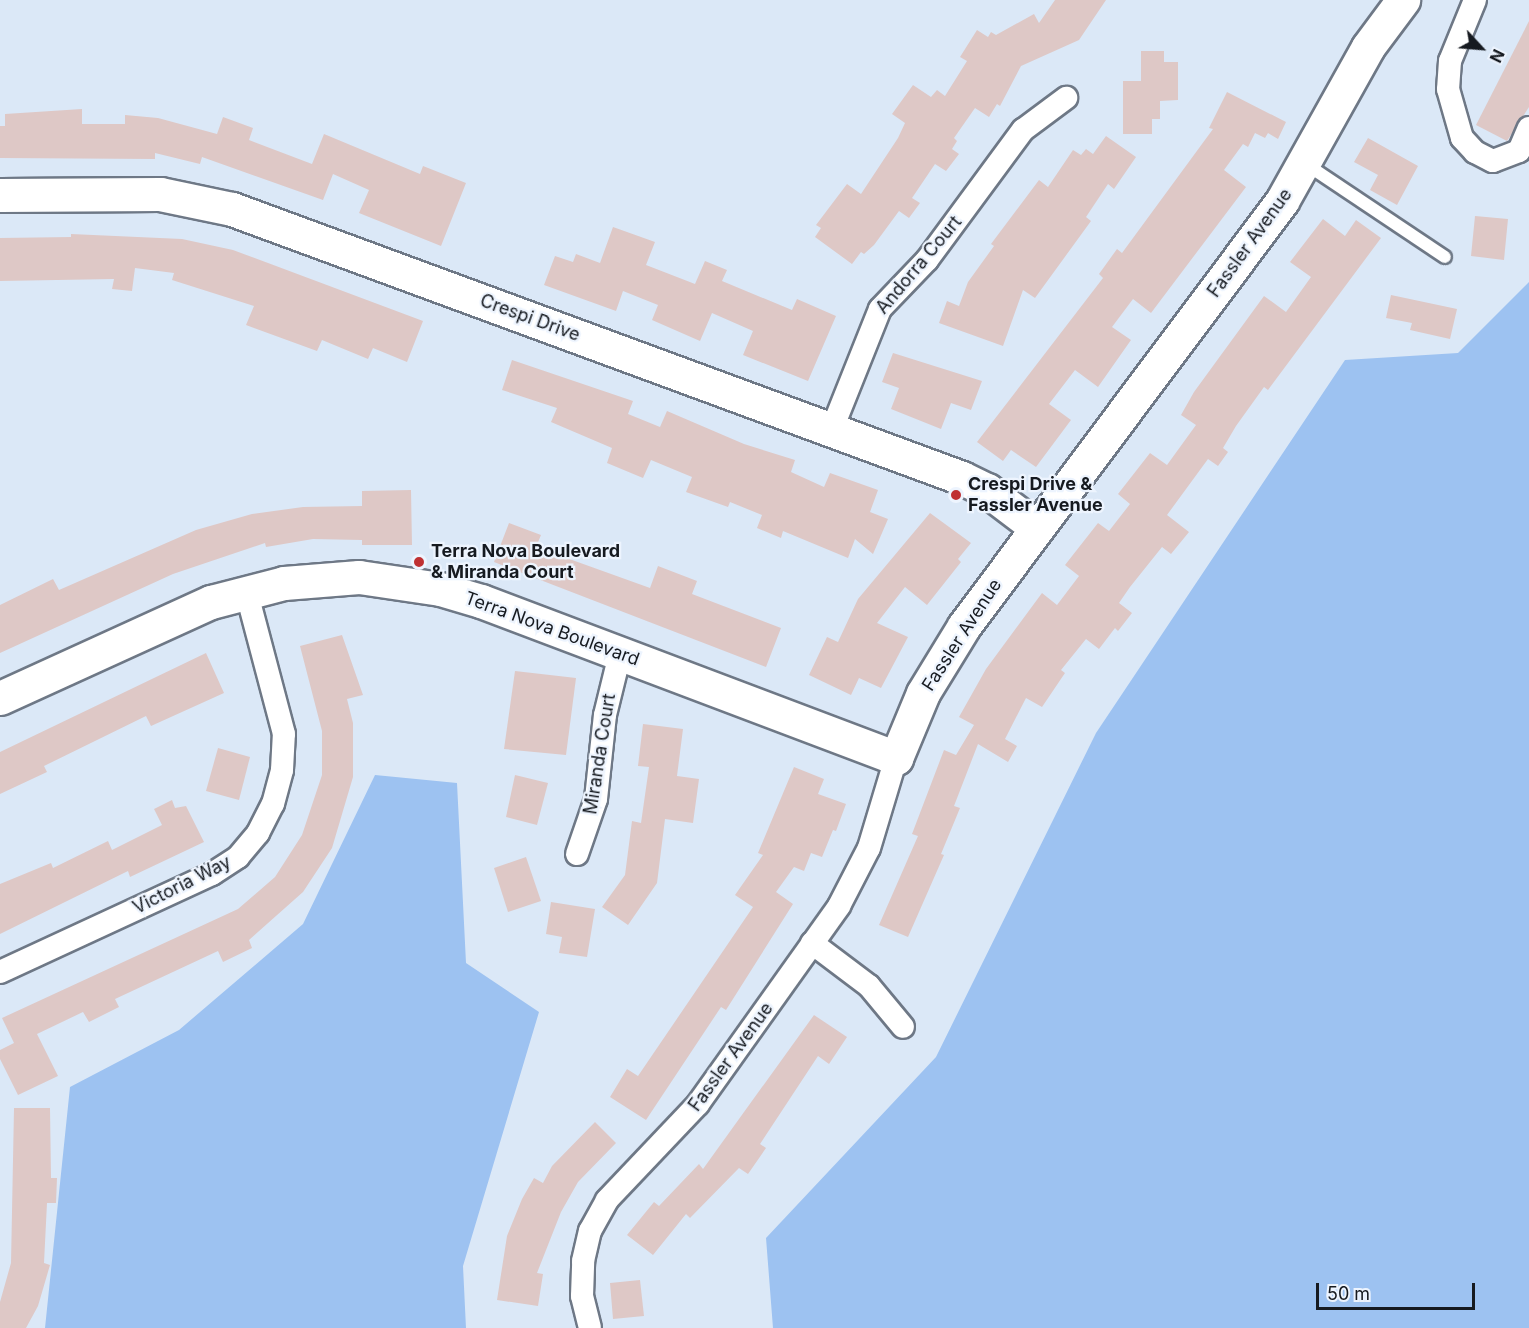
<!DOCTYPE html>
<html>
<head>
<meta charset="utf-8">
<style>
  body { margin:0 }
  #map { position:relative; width:1529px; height:1328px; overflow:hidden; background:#dbe8f7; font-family:Inter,sans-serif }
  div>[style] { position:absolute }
  .green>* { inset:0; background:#9dc2f1 }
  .building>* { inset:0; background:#dec8c6 }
  .roads { filter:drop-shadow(2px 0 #6e7886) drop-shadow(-2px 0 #6e7886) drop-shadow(0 2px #6e7886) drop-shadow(0 -2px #6e7886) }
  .lane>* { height:12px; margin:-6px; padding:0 6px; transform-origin:6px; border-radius:6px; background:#fff }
  .street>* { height:22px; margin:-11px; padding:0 11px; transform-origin:11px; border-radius:11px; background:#fff }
  .secondary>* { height:33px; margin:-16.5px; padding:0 16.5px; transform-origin:16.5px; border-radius:16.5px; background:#fff }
  .dots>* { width:16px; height:16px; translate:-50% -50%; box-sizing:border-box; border:3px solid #edf4fe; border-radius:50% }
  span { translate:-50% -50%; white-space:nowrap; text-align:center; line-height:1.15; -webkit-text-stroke:4.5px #edf4fe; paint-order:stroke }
  .street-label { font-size:18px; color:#161a20 }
  .poi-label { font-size:18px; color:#161a20; font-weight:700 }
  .left { translate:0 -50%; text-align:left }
  .north { position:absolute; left:1451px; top:18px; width:60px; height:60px; -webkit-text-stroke:4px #edf4fe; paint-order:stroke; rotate:116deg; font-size:16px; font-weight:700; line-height:24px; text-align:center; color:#161a20 }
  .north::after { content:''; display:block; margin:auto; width:21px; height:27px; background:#161a20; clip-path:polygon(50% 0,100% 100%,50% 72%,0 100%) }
  .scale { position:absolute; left:1316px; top:1283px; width:159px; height:27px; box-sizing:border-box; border:3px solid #161a20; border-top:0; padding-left:8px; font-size:18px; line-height:21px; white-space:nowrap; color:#161a20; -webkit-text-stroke:4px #edf4fe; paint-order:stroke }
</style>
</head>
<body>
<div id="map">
  <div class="green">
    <i style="clip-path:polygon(1529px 282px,1529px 1328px,773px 1328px,766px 1238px,936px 1057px,1096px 733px,1345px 360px,1458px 353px)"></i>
    <i style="clip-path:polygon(375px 775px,457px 783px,466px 963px,539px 1012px,463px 1266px,466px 1328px,45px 1328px,70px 1087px,179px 1030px,303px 924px)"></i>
  </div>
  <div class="building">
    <i style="clip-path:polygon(1055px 0,1106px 0,1079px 40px,1021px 66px,1000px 106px,997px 104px,989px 117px,975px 108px,954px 138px,957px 141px,952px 149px,959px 154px,946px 171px,935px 164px,912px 198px,920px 203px,909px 218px,899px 211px,874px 245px,864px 254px,861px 252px,852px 264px,815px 237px,821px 228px,816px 225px,847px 184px,861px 194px,898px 138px,905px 123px,892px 114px,913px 85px,931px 97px,937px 90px,945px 96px,967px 61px,960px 57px,977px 30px,988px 37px,991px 32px,996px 35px,1034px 14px,1039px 23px)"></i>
    <i style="clip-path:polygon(1529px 21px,1529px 107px,1507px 141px,1476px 125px)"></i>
    <i style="clip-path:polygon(1141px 51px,1164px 51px,1164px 62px,1178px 62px,1178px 100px,1160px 101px,1160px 119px,1152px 119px,1152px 134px,1123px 134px,1123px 81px,1141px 81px)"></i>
    <i style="clip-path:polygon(1227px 92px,1286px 122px,1278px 139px,1268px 133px,1265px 138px,1255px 133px,1248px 147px,1243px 144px,1224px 170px,1246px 187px,1151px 313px,1133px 299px,1112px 327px,1131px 340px,1098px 387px,1075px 370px,1049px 404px,1071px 420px,1036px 467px,1011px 450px,1003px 461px,977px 442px,1103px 278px,1099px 274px,1117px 249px,1122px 253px,1213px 129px,1209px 128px)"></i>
    <i style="clip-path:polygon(82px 109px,82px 124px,125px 124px,125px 115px,158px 118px,217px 134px,223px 117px,253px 128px,249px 140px,312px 164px,324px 134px,420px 174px,423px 166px,466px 183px,441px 246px,359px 213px,369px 190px,333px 174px,323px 200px,202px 157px,200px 164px,155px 153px,155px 159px,0 158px,0 126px,5px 126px,5px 114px)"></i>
    <i style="clip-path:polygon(1106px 136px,1136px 157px,1114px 189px,1108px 184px,1086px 217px,1091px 221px,1035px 298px,1023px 290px,1003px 346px,939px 323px,947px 301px,959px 306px,968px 282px,994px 246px,991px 244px,1039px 180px,1048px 187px,1073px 150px,1081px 155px,1086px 149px,1093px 154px)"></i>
    <i style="clip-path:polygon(1368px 138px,1418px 166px,1397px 205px,1370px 190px,1378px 175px,1354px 162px)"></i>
    <i style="clip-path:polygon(1475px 216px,1508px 219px,1504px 260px,1471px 256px)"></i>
    <i style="clip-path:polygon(1323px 219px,1345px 236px,1356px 220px,1381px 238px,1268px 390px,1264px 387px,1236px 426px,1223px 448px,1228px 452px,1218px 466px,1208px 459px,1167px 515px,1189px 532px,1171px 554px,1162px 547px,1130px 587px,1119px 603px,1132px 613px,1118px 631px,1115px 628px,1099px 649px,1086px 639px,1061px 670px,1065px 673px,1042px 707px,1026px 698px,1005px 739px,1017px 746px,1008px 762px,978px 744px,954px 806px,960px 808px,941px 854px,944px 855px,908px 937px,879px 925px,918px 836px,912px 834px,944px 750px,956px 755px,974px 725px,959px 717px,986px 669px,1042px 593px,1057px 605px,1079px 576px,1065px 565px,1098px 523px,1109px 531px,1130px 504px,1118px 494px,1150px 453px,1167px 465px,1196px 425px,1181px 415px,1194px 392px,1264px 296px,1286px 312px,1311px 277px,1290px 262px)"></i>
    <i style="clip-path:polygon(613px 227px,655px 242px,646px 265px,695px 284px,705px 261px,727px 270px,722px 281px,792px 310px,797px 299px,836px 316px,808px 381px,743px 355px,753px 331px,712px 313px,700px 341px,652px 320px,658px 305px,623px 291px,616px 311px,544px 285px,555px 256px,573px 262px,576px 254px,600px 263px)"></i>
    <i style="clip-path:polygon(71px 234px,182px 239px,233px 250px,423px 321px,407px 362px,373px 348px,368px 359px,322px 340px,317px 351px,246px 325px,254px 306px,172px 280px,174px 273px,135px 268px,132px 291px,112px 289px,114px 279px,0 281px,0 238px,71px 237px)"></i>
    <i style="clip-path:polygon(1391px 295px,1457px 309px,1450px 339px,1410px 330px,1412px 323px,1386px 318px)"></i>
    <i style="clip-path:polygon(893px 353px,982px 381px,971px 410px,951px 403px,941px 429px,891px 409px,899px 388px,882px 382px)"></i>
    <i style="clip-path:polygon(512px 360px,633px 401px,628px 414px,660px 427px,667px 411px,744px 444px,795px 460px,791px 472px,824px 487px,830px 473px,878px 490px,870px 512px,888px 519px,873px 554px,855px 539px,848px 558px,783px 531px,781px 538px,757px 528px,762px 515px,730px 502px,728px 507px,686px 492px,692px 477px,651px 460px,643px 478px,607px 463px,612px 448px,551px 422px,557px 408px,502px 390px)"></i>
    <i style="clip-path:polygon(411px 490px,412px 545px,362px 545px,362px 540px,313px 539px,266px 547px,265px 543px,173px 574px,0 653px,0 605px,53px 579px,59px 590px,196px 530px,252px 514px,303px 507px,362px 506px,362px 491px)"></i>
    <i style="clip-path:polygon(930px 513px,971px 543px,958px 559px,961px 562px,927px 605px,905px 587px,877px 623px,908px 637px,881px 688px,859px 678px,851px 695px,809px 675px,827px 637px,838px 642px,858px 599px)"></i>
    <i style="clip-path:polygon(509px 523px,541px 535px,536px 547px,650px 588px,658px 566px,697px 581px,692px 594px,781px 628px,766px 667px,494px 562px)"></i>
    <i style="clip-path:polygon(342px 635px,363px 695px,347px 699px,353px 723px,353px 777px,332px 848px,303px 892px,249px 940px,252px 948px,223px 962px,218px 951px,115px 999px,119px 1007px,89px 1022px,83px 1012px,37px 1034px,58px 1076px,18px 1095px,0 1059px,0 1050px,14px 1043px,2px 1018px,238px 909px,275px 877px,302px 835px,322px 775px,322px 731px,300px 646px)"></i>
    <i style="clip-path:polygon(206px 653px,224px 693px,151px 726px,146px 716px,44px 766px,47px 772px,0 794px,0 752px)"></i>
    <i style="clip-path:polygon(515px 671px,576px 678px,566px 755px,504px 749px)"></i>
    <i style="clip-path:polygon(643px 724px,683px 729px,677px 776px,699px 779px,693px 823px,665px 819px,657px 883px,628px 925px,602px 907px,625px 875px,632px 821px,641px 823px,649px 767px,638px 766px)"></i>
    <i style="clip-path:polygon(218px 748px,250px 757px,239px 800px,206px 791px)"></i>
    <i style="clip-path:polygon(794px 767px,824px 779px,818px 794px,846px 804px,836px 831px,833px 830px,822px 857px,811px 853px,804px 871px,794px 867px,776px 892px,793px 904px,726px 1010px,721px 1007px,646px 1120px,610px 1097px,627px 1069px,638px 1076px,753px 907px,735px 895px,763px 855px,758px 853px)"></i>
    <i style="clip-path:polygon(515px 775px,548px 783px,537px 825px,506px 817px)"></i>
    <i style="clip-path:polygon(172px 800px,175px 808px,186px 806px,204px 842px,130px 877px,128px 871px,0 934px,0 884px,51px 863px,53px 868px,108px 841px,112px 850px,162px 825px,154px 809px)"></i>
    <i style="clip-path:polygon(526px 857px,541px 901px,508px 912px,494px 868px)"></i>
    <i style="clip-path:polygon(551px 902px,595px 909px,587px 957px,559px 953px,562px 937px,546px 934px)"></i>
    <i style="clip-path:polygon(814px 1015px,847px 1037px,829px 1064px,818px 1056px,760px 1144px,766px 1148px,748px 1174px,739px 1168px,690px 1218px,686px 1214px,653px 1255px,627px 1235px,654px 1202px,659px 1206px,699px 1164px,703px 1169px)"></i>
    <i style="clip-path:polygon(14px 1108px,50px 1108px,51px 1178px,57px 1178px,56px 1203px,47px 1203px,44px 1263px,50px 1265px,38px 1306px,26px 1328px,0 1328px,0 1302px,11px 1263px)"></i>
    <i style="clip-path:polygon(595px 1122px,616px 1143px,578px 1182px,561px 1212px,537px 1273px,543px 1274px,538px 1306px,497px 1300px,507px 1236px,522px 1199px,534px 1178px,543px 1183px,552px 1166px)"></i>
    <i style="clip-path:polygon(640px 1280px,644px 1316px,613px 1319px,610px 1283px)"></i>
  </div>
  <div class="roads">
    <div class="lane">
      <i style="left:1306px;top:164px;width:167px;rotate:33.8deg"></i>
    </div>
    <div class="street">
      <i style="left:1475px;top:0;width:66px;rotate:112.3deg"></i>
      <i style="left:1450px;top:61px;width:28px;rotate:94deg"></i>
      <i style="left:1448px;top:89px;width:51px;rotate:74.1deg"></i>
      <i style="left:1462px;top:138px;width:19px;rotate:47deg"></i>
      <i style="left:1475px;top:152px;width:20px;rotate:27deg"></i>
      <i style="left:1493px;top:161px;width:28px;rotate:-21deg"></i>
      <i style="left:1519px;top:151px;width:25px;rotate:-67deg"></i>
      <i style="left:832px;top:429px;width:129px;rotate:-68.2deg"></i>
      <i style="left:880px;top:309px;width:68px;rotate:-46.2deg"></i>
      <i style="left:927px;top:260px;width:162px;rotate:-53.6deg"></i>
      <i style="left:1023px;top:130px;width:54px;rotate:-36.7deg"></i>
      <i style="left:577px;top:854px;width:58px;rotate:-70.9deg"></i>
      <i style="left:596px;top:799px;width:84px;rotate:-83.9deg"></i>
      <i style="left:605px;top:715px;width:63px;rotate:-76.2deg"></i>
      <i style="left:812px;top:943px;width:71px;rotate:37deg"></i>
      <i style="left:869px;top:986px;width:53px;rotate:50.3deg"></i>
      <i style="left:0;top:972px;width:234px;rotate:-24.8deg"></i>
      <i style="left:212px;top:874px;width:31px;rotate:-33deg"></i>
      <i style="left:238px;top:857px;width:31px;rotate:-50deg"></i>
      <i style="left:258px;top:833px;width:33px;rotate:-63deg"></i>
      <i style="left:273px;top:804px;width:35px;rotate:-75deg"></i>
      <i style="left:282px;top:770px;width:36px;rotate:-87deg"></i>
      <i style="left:284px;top:734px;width:149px;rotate:-104.8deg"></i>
      <i style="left:590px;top:1328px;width:33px;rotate:-104deg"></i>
      <i style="left:582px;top:1296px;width:35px;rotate:-88deg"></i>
      <i style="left:583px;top:1261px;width:31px;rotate:-77deg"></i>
      <i style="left:590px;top:1231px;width:35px;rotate:-61deg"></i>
      <i style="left:607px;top:1200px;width:132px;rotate:-46.5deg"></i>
      <i style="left:698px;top:1104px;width:243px;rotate:-54.5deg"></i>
      <i style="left:839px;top:906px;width:65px;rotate:-62.7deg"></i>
      <i style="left:869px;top:848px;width:94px;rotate:-73.3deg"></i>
    </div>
    <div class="secondary">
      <i style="left:0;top:195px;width:160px;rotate:-0.4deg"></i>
      <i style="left:160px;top:194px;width:74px;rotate:11.8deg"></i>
      <i style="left:232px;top:209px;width:778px;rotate:20.23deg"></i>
      <i style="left:962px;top:478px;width:28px;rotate:26deg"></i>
      <i style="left:987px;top:490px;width:63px;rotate:37.2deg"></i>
      <i style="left:0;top:698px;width:232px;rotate:-24.5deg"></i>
      <i style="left:211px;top:602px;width:75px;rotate:-14.6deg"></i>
      <i style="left:284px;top:583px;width:75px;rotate:-4.6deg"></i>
      <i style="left:359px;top:577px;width:82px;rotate:8.4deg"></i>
      <i style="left:440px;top:589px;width:43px;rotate:16.3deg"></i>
      <i style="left:481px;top:601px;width:444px;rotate:20.7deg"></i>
      <i style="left:896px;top:758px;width:70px;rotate:-67.4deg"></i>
      <i style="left:923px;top:693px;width:79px;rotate:-58.5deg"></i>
      <i style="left:964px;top:626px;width:531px;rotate:-53.19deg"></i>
      <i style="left:1282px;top:201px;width:176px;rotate:-60.8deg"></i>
      <i style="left:1368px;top:47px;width:59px;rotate:-53.3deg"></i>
    </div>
  </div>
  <div class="dots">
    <i style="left:956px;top:495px;background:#bf3032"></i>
    <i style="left:419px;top:562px;background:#bf3032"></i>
  </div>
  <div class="street-label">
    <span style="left:1250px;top:243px;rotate:-54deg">Fassler Avenue</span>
    <span style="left:919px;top:265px;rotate:-50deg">Andorra Court</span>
    <span style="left:530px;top:318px;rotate:20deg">Crespi Drive</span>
    <span style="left:552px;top:629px;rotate:20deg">Terra Nova Boulevard</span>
    <span style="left:962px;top:635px;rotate:-57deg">Fassler Avenue</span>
    <span style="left:600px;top:754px;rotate:-81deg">Miranda Court</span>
    <span style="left:182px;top:885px;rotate:-27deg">Victoria Way</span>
    <span style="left:731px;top:1057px;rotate:-54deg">Fassler Avenue</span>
  </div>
  <div class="poi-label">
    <span class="left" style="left:968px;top:495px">Crespi Drive &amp;<br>Fassler Avenue</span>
    <span class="left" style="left:431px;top:562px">Terra Nova Boulevard<br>&amp; Miranda Court</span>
  </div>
  <div class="north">N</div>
  <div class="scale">50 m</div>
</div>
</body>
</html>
